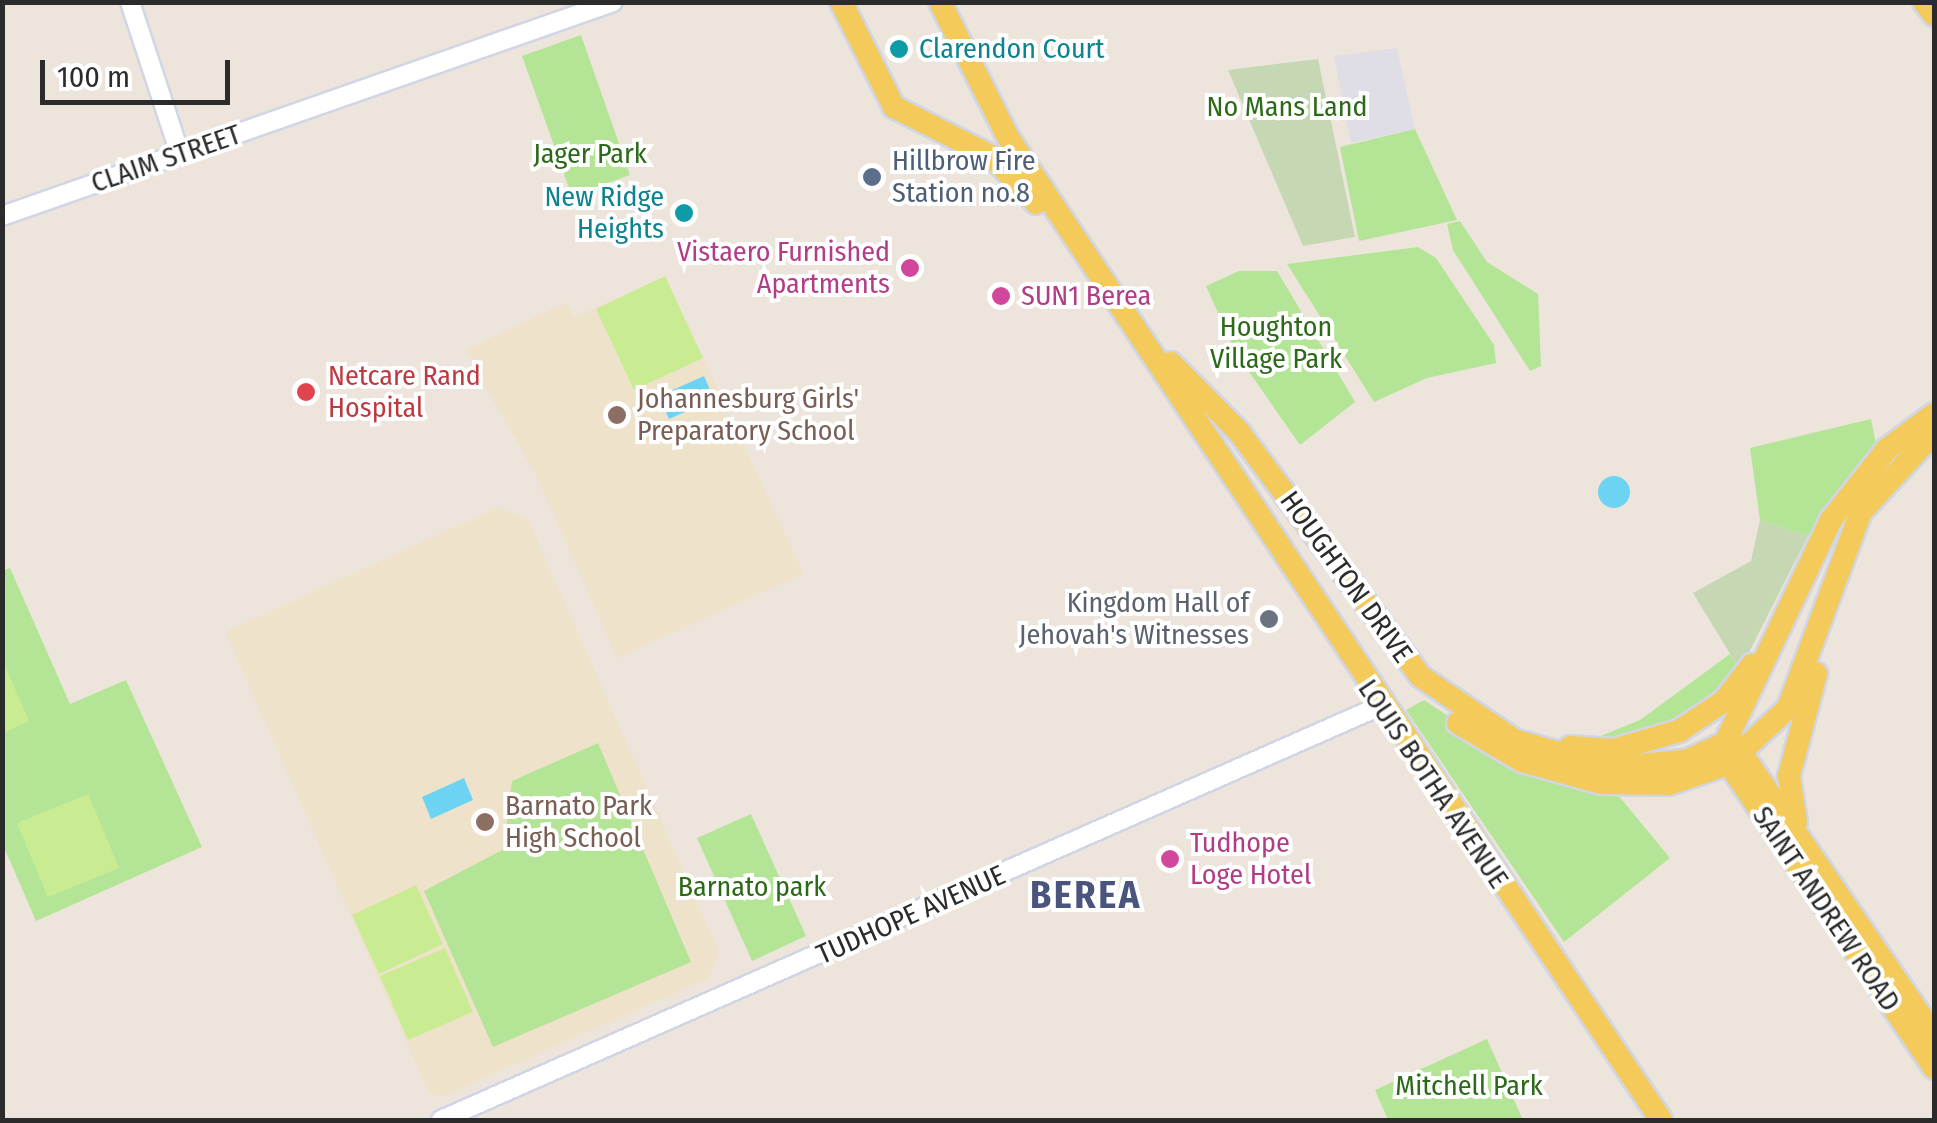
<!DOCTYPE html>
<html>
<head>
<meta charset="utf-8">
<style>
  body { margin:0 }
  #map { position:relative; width:1937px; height:1123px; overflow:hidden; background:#ede5dc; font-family:"Fira Sans Condensed",sans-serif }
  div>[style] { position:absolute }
  .industrial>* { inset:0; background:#dfdde5 }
  .education>* { inset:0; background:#efe2cb }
  .green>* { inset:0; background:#b4e597 }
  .cemetery>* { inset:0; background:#c6d7b3 }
  .pitch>* { inset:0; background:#c9ec93 }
  .water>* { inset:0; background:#6dd3f2 }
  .round { border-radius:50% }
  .roads { filter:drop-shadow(2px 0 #d1d6e4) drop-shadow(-2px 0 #d1d6e4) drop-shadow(0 2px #d1d6e4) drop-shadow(0 -2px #d1d6e4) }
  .minor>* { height:18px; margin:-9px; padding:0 9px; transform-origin:9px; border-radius:9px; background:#fff }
  .major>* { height:22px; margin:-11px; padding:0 11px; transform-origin:11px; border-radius:11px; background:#f4cb5a }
  .dots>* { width:28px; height:28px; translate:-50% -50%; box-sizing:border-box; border:5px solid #fff; border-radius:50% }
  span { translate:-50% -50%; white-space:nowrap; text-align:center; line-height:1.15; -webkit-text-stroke:8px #fff; paint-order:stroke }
  .culture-label { font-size:28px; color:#0d838f }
  .left { translate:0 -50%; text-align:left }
  .right { translate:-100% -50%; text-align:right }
  .park-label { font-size:28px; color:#2c6a18 }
  .street-label { font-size:28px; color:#2b2b2b }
  .service-label { font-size:28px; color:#4e5e75 }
  .hotel-label { font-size:28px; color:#b23c85 }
  .health-label { font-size:28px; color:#be3a42 }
  .education-label { font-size:28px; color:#785e54 }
  .worship-label { font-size:28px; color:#5b616d }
  .district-label { font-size:38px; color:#4a547d; font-weight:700; letter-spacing:2.5px }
  .frame { position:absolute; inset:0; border:5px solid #2b2b2b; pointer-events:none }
  .scale { position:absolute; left:40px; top:60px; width:190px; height:45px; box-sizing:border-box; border:5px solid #2b2b2b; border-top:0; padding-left:12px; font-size:30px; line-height:35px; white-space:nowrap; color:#2b2b2b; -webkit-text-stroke:8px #fff; paint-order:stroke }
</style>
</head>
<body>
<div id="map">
  <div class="industrial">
    <i style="clip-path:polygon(1397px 48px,1415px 129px,1351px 143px,1334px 56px)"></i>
  </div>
  <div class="education">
    <i style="clip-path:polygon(665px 276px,804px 574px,617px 658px,538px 480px,465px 350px,567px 302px,575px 317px)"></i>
    <i style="clip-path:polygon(498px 507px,528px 519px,719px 952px,709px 978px,440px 1098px,428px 1091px,225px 632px)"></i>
  </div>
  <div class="green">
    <i style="clip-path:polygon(581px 35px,630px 175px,572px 196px,522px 56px)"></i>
    <i style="clip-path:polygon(1415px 129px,1457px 220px,1359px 241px,1340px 147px)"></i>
    <i style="clip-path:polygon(1460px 221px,1487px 262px,1538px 294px,1541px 366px,1530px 371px,1453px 250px,1447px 224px)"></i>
    <i style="clip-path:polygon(1418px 247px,1436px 258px,1494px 345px,1496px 363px,1427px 378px,1374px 402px,1287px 264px)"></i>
    <i style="clip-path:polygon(1239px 271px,1277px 271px,1355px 402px,1300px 445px,1236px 353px,1206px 286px)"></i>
    <i style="clip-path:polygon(1871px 419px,1876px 444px,1808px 536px,1760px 520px,1750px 448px)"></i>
    <i style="clip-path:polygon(10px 568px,70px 704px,126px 680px,202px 847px,36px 921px,3px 845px,2px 571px)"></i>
    <i style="clip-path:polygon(1730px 654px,1740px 670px,1698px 712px,1628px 738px,1591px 740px,1640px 720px)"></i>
    <i style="clip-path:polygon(1424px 700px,1546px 781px,1618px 795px,1670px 858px,1564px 942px,1406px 710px)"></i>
    <i style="clip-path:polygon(598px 743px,691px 962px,493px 1047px,424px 891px,504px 849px,512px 781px)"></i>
    <i style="clip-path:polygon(751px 814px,806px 936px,752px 961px,697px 838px)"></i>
    <i style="clip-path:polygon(1487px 1039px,1523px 1120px,1388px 1120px,1375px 1090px)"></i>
  </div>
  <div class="cemetery">
    <i style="clip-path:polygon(1318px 59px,1355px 237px,1303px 246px,1228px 70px)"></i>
    <i style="clip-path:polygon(1760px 520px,1808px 536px,1740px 670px,1693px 593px,1751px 561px)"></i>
  </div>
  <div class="pitch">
    <i style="clip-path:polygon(665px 276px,703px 358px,634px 390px,596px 309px)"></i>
    <i style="clip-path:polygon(2px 659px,29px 721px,3px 733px,2px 733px)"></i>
    <i style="clip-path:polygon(88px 794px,119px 868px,48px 897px,17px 823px)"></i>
    <i style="clip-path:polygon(416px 885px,443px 944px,379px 974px,352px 915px)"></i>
    <i style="clip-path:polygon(445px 948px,473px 1012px,408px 1040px,380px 976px)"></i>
  </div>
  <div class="water">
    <i style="clip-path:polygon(704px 376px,714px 399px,669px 419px,659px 396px)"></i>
    <i class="round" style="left:1598px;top:476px;width:32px;height:32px"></i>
    <i style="clip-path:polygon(464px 778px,473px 800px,431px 819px,422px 797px)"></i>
  </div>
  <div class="roads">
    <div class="minor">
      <i style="left:130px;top:2px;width:160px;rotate:71.8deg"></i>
      <i style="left:2px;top:216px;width:647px;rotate:-19.3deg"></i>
      <i style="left:441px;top:1120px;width:1026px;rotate:-23.79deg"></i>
    </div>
    <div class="major">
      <i style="left:841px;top:2px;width:118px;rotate:63.2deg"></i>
      <i style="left:894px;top:107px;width:111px;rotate:26.8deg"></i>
      <i style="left:993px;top:157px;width:63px;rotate:46.9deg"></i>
      <i style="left:940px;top:2px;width:151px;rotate:63.3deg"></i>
      <i style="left:1008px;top:137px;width:1180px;rotate:56.4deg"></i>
      <i style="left:1924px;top:2px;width:16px;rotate:52deg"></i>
      <i style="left:1171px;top:363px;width:97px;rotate:45.4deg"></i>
      <i style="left:1239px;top:432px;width:304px;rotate:53.4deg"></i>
      <i style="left:1420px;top:676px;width:114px;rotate:34.2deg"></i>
      <i style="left:1514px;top:740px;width:101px;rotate:16.1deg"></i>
      <i style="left:1611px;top:768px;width:77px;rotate:-5.9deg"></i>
      <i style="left:1688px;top:760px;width:41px;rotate:-24.7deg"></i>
      <i style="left:1725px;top:743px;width:247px;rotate:-64.6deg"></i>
      <i style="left:1831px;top:520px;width:90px;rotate:-51.7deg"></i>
      <i style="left:1887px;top:449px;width:59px;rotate:-36.7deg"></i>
      <i style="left:1458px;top:723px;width:74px;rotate:30.7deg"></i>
      <i style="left:1522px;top:761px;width:83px;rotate:15.4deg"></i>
      <i style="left:1602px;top:783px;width:67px;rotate:0.9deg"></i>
      <i style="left:1669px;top:784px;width:62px;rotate:-18.7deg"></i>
      <i style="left:1728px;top:764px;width:82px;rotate:-43deg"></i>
      <i style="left:1788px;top:708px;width:209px;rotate:-69.6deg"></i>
      <i style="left:1861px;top:512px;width:108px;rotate:-47.3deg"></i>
      <i style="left:1736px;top:745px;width:351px;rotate:55.7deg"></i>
      <i style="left:1570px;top:747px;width:43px;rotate:4deg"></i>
      <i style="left:1613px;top:750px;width:69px;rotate:-16.1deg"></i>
      <i style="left:1679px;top:731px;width:54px;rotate:-33.7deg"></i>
      <i style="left:1724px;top:701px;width:46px;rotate:-52.1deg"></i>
      <i style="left:1721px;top:752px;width:381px;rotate:56deg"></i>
      <i style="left:1796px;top:822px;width:47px;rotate:-98.7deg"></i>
      <i style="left:1789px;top:776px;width:106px;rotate:-75.2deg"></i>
    </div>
  </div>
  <div class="dots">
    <i style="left:899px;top:49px;background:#0f9aa8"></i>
    <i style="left:872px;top:177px;background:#5c6f8a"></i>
    <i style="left:684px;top:213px;background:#0f9aa8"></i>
    <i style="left:910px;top:268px;background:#d1479c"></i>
    <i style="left:1001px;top:296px;background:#d1479c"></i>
    <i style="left:306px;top:392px;background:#e0444e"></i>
    <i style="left:617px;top:415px;background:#8d6e63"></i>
    <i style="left:1269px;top:619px;background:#6b7280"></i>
    <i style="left:485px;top:822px;background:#8d6e63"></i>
    <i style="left:1170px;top:859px;background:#d1479c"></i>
  </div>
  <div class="culture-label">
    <span class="left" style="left:919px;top:49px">Clarendon Court</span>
    <span class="right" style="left:664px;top:213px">New Ridge<br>Heights</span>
  </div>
  <div class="park-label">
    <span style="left:1287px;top:107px">No Mans Land</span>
    <span style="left:590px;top:154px">Jager Park</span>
    <span style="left:1276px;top:343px">Houghton<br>Village Park</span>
    <span style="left:752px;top:887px">Barnato park</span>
    <span style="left:1469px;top:1086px">Mitchell Park</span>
  </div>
  <div class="street-label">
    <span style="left:166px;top:159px;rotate:-19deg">CLAIM STREET</span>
    <span style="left:1346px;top:577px;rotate:54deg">HOUGHTON DRIVE</span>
    <span style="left:1433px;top:784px;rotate:56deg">LOUIS BOTHA AVENUE</span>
    <span style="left:1826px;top:909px;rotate:56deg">SAINT ANDREW ROAD</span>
    <span style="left:911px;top:915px;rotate:-24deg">TUDHOPE AVENUE</span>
  </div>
  <div class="service-label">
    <span class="left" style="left:892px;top:177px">Hillbrow Fire<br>Station no.8</span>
  </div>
  <div class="hotel-label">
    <span class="right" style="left:890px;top:268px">Vistaero Furnished<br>Apartments</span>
    <span class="left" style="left:1021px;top:296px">SUN1 Berea</span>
    <span class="left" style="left:1190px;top:859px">Tudhope<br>Loge Hotel</span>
  </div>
  <div class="health-label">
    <span class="left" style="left:328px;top:392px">Netcare Rand<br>Hospital</span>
  </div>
  <div class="education-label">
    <span class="left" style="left:637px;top:415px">Johannesburg Girls'<br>Preparatory School</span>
    <span class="left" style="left:505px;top:822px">Barnato Park<br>High School</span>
  </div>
  <div class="worship-label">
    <span class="right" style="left:1249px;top:619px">Kingdom Hall of<br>Jehovah's Witnesses</span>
  </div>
  <div class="district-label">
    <span style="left:1086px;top:896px">BEREA</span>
  </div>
  <div class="frame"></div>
  <div class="scale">100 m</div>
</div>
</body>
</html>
